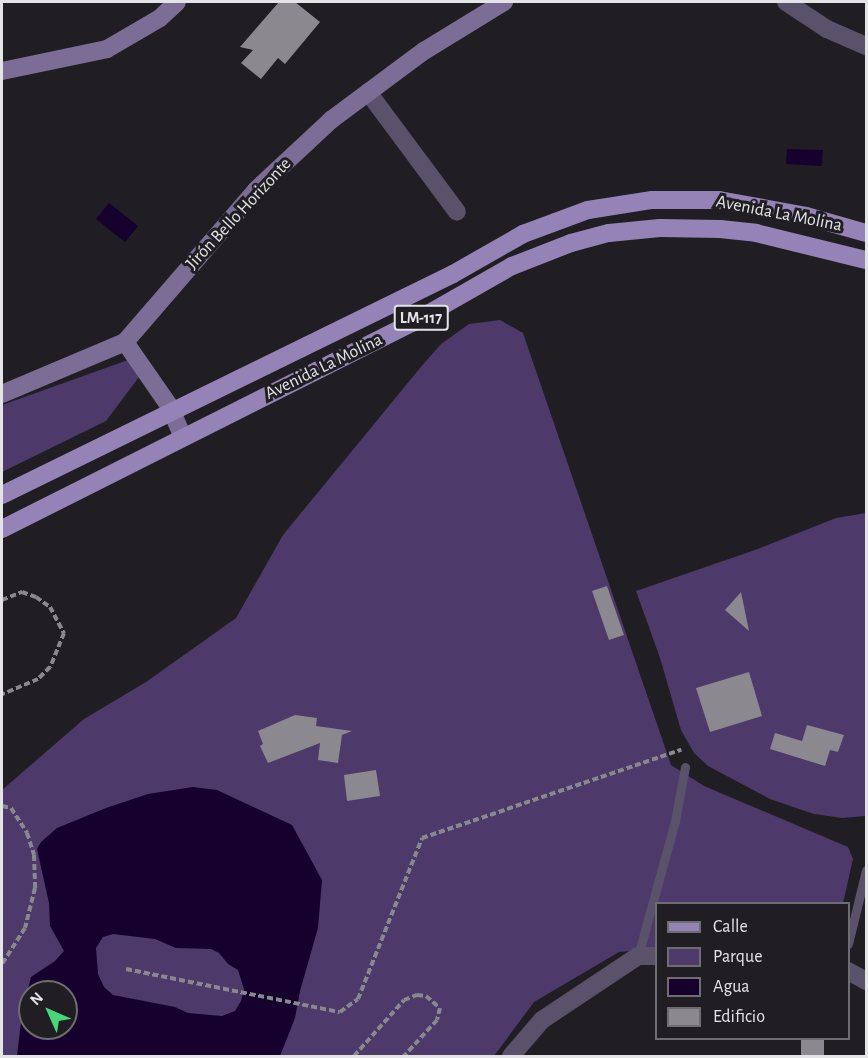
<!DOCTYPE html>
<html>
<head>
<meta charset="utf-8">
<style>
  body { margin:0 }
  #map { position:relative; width:868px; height:1058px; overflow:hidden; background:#201e23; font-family:"Alegreya Sans",sans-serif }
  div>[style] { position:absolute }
  .green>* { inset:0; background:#4d396a }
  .water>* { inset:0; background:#16002e }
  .building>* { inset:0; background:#8b888f }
  .path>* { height:4px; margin-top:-2px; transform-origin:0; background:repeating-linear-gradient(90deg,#89888c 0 6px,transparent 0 9px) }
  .lane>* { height:9px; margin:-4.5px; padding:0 4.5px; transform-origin:4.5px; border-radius:4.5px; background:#5a516a }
  .street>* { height:18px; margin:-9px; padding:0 9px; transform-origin:9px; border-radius:9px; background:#5a516a }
  .secondary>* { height:18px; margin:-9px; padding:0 9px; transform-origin:9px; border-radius:9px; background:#7b6d95 }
  .primary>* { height:18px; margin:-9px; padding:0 9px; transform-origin:9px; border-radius:9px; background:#9582b6 }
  span { translate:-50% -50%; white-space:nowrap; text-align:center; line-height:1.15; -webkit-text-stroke:6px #201e23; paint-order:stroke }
  .shield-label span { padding:2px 4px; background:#201e23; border:2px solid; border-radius:4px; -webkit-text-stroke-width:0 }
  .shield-label { font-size:16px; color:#e4e3e6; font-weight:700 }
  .street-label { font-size:18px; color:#e4e3e6 }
  .frame { position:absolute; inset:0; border:3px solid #e4e3e6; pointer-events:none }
  .legend { position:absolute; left:655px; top:902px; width:195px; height:138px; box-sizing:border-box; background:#201e23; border:2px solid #6e6d71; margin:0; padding:8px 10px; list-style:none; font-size:18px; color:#e4e3e6 }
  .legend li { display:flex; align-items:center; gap:12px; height:30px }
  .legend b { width:30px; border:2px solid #6e6d71 }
  .north { position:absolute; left:18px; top:980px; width:60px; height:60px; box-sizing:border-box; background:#201e23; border:2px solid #6e6d71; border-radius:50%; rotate:315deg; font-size:16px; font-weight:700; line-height:24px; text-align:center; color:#e4e3e6 }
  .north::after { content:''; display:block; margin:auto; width:21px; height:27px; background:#47d779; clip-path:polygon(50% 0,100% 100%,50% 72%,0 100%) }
</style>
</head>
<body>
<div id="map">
  <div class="green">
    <i style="clip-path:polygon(evenodd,500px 320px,523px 333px,671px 765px,704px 786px,848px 847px,853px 859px,843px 903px,656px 904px,656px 949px,619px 952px,534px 1002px,494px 1056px,2px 1056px,2px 790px,84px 719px,146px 682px,236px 618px,283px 535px,420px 368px,441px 344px,469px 324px,500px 320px,30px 992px,66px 992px,66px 1028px,30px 1028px,30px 992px)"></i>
    <i style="clip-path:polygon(128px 360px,139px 377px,106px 421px,2px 472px,2px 405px)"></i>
    <i style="clip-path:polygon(866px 513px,866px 816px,842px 818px,814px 814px,770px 799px,708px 766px,694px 753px,681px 730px,660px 658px,636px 591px,755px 550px,836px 518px)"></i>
  </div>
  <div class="water">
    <i style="clip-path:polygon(787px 149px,823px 150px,822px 166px,786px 164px)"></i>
    <i style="clip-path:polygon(109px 203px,138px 226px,125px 242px,96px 219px)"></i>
    <i style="clip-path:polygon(evenodd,193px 787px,217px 790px,292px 825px,322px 880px,318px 928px,300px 991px,295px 1018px,280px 1056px,17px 1056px,22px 1014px,31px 977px,55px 961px,64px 951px,50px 926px,49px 903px,37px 849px,41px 842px,57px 828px,106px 808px,148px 794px,193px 787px,113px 934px,155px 939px,176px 948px,211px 949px,219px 953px,228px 964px,238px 970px,244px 989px,241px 1001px,235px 1011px,222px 1016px,188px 1013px,175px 1007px,113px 995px,104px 987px,98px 974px,96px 948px,103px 937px,113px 934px,193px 787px,30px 992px,66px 992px,66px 1028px,30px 1028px,30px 992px)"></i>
  </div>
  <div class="building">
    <i style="clip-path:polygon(279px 2px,295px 2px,320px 22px,285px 64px,278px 58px,261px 79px,241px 63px,253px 50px,240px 47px)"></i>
    <i style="clip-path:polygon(607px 586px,624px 635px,609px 640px,592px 591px)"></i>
    <i style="clip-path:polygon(741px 592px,749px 631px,725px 610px)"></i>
    <i style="clip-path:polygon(749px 672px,762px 716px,710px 732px,696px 688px)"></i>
    <i style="clip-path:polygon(295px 715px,317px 718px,316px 726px,352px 731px,342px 735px,338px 763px,318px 760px,320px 743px,268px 763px,260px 746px,263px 744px,258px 731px)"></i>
    <i style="clip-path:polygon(807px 725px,844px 735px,838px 752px,830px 750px,825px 766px,770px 749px,775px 733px,802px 741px)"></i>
    <i style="clip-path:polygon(376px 770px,380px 796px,347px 801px,344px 775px)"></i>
    <i style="clip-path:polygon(801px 1038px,824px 1038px,824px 1056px,801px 1056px)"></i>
  </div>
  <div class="path">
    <i style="left:2px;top:600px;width:22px;rotate:-22deg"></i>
    <i style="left:22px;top:592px;width:15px;rotate:20deg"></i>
    <i style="left:36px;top:597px;width:17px;rotate:36deg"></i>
    <i style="left:50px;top:607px;width:30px;rotate:62deg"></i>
    <i style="left:64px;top:633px;width:37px;rotate:112deg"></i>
    <i style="left:50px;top:667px;width:17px;rotate:135deg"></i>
    <i style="left:38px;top:679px;width:39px;rotate:157deg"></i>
    <i style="left:2px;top:806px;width:9px;rotate:13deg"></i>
    <i style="left:11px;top:808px;width:30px;rotate:57deg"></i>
    <i style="left:27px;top:833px;width:23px;rotate:72deg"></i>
    <i style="left:34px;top:855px;width:33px;rotate:88deg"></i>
    <i style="left:35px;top:888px;width:41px;rotate:104deg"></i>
    <i style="left:25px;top:928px;width:43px;rotate:122.6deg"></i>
    <i style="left:126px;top:969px;width:218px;rotate:11.4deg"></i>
    <i style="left:340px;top:1012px;width:22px;rotate:-36deg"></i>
    <i style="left:358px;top:999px;width:173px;rotate:-68.3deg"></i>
    <i style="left:422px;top:838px;width:274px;rotate:-18.8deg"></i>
    <i style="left:354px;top:1056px;width:75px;rotate:-48.2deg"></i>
    <i style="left:404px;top:1000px;width:14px;rotate:-21deg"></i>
    <i style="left:417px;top:995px;width:9px;rotate:6deg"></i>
    <i style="left:426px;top:996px;width:18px;rotate:41deg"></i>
    <i style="left:440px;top:1008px;width:12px;rotate:104deg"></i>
    <i style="left:437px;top:1020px;width:49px;rotate:132.5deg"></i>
  </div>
  <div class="lane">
    <i style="left:848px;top:944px;width:76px;rotate:-76.3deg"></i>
    <i style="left:638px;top:956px;width:140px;rotate:-74.7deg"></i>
    <i style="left:675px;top:821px;width:55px;rotate:-79.5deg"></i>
  </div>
  <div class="street">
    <i style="left:786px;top:2px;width:49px;rotate:33.4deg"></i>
    <i style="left:827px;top:29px;width:43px;rotate:23.6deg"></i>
    <i style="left:368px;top:92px;width:149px;rotate:53.4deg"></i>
    <i style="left:848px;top:971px;width:21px;rotate:29deg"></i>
    <i style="left:511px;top:1056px;width:48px;rotate:-49.3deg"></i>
    <i style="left:542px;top:1020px;width:115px;rotate:-33.7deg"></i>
    <i style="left:638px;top:956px;width:18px"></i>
  </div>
  <div class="secondary">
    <i style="left:2px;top:71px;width:107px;rotate:-11.8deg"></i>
    <i style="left:107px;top:49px;width:61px;rotate:-30.3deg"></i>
    <i style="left:160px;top:18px;width:23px;rotate:-43deg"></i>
    <i style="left:125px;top:342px;width:79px;rotate:55.3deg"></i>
    <i style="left:170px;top:407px;width:33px;rotate:67deg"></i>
    <i style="left:2px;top:394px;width:134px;rotate:-22.9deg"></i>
    <i style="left:125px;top:342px;width:201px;rotate:-49.2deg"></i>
    <i style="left:256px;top:190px;width:103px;rotate:-43deg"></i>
    <i style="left:331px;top:120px;width:116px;rotate:-36.6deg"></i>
    <i style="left:424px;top:51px;width:94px;rotate:-31.5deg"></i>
  </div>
  <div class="primary">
    <i style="left:2px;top:495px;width:502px;rotate:-26.11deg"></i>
    <i style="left:453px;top:274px;width:81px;rotate:-29.7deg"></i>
    <i style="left:523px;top:234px;width:69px;rotate:-20.3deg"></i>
    <i style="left:588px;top:210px;width:65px;rotate:-8.9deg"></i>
    <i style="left:652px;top:200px;width:67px"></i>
    <i style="left:719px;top:200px;width:88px;rotate:10.4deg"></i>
    <i style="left:806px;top:216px;width:62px;rotate:15.8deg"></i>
    <i style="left:2px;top:529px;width:459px;rotate:-26.7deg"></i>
    <i style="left:412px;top:323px;width:115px;rotate:-29.7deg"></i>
    <i style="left:512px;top:266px;width:63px;rotate:-21.3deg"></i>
    <i style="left:571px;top:243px;width:39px;rotate:-15deg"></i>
    <i style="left:609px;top:233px;width:51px;rotate:-5.6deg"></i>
    <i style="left:660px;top:228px;width:60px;rotate:1deg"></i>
    <i style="left:720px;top:229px;width:36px;rotate:6deg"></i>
    <i style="left:756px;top:233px;width:113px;rotate:13.8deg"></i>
  </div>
  <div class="shield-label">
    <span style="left:421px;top:318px">LM-117</span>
  </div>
  <div class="street-label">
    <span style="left:239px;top:214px;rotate:-47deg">Jirón Bello Horizonte</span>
    <span style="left:779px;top:214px;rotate:11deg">Avenida La Molina</span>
    <span style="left:324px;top:367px;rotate:-26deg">Avenida La Molina</span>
  </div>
  <div class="frame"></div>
  <ul class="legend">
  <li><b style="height:8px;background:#9582b6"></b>Calle</li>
  <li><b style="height:16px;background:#4d396a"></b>Parque</li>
  <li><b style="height:16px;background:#16002e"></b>Agua</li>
  <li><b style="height:16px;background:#8b888f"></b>Edificio</li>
  </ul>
  <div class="north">N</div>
</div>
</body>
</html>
